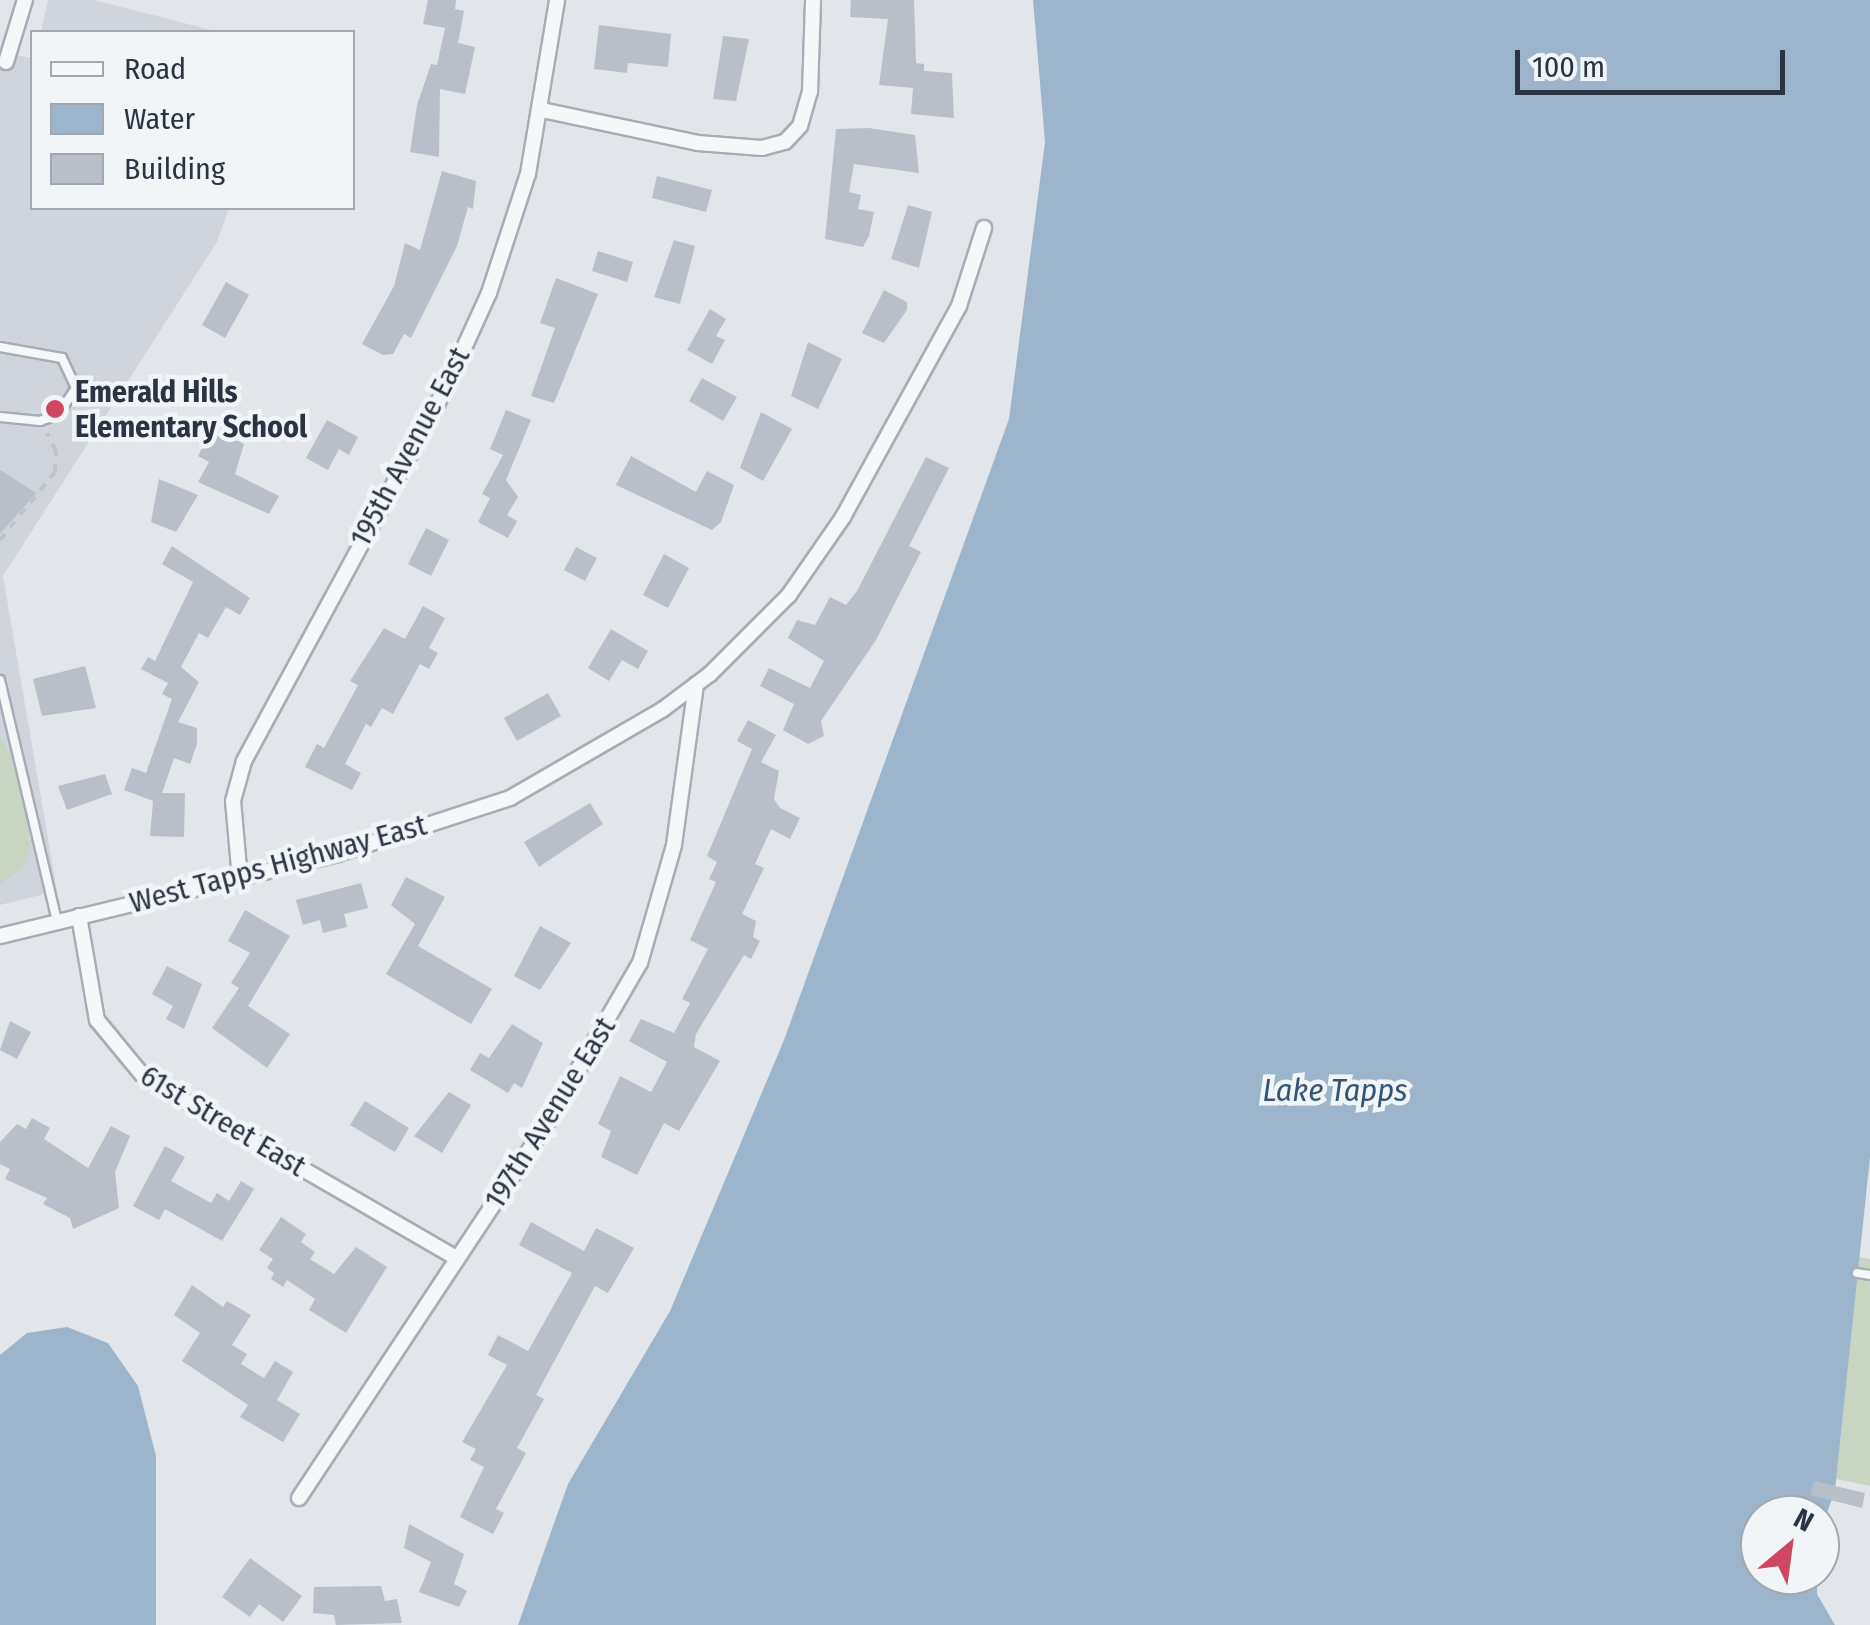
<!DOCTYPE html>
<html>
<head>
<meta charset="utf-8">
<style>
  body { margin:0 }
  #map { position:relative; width:1870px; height:1625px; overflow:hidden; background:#e2e6eb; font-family:"Fira Sans Condensed",sans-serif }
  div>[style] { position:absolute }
  .built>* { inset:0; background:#d0d5dd }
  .green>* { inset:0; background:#c9d5c3 }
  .water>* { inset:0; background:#9db5cb }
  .building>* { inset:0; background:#b9bfc8 }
  .path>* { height:4px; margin-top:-2px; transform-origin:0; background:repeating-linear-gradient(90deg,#c0c4ca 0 8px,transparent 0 16px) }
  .roads { filter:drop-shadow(2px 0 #a7adb5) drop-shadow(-2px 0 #a7adb5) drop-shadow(0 2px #a7adb5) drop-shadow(0 -2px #a7adb5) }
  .service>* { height:8px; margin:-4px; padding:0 4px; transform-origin:4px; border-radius:4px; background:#f5f7f9 }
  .minor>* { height:14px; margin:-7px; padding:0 7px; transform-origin:7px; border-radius:7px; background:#f5f7f9 }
  .dots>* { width:28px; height:28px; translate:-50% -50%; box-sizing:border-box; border:5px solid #f2f5f8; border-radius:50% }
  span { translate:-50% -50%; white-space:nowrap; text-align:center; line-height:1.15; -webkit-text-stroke:9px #f2f5f8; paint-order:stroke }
  .poi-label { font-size:30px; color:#2a3443; font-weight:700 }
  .left { translate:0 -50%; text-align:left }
  .street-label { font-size:30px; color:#2a3443 }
  .water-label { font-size:32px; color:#345578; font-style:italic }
  .legend { position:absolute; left:30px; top:30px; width:325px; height:180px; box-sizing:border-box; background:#f2f5f8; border:2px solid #a2a8b0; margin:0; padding:12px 18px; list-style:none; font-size:30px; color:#2a3443 }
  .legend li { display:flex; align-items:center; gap:20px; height:50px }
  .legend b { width:50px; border:2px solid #a2a8b0 }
  .north { position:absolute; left:1740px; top:1495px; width:100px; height:100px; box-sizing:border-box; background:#f2f5f8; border:2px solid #a2a8b0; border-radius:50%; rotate:29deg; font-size:28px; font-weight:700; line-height:40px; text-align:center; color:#2a3443 }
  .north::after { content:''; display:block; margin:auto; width:35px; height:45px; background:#cf4862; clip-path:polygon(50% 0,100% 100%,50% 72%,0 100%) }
  .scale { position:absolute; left:1515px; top:50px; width:270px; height:45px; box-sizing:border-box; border:5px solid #2a3443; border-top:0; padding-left:12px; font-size:30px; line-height:35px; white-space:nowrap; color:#2a3443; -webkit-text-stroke:8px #f2f5f8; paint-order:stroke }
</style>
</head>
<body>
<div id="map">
  <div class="built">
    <i style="clip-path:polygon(48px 0,94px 0,219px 32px,41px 32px)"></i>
    <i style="clip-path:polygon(0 52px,32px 58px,32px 208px,229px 208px,217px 242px,3px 576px,57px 891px,0 905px)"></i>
  </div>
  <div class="green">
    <i style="clip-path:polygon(0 736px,23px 779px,30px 849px,20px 870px,0 884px)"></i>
    <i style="clip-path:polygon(1859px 1257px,1870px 1259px,1870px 1486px,1836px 1479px)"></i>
  </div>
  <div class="water">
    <i style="clip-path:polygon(1033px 0,1870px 0,1870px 1157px,1835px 1490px,1820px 1533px,1820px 1515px,1760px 1515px,1760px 1575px,1817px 1575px,1817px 1594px,1835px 1625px,518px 1625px,568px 1484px,670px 1311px,784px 1040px,1009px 419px,1045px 142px)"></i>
    <i style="clip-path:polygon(67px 1327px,108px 1343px,138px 1386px,156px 1456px,156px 1625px,0 1625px,0 1355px,27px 1333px)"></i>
  </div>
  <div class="building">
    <i style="clip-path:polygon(428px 0,456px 0,455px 9px,464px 11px,458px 43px,475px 47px,465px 94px,440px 89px,439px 157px,410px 152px,417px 105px,431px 64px,437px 65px,445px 28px,423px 24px)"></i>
    <i style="clip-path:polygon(851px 0,914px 0,916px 63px,924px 64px,924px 71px,952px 73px,954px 118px,911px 114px,913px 88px,879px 85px,888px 19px,850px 17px)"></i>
    <i style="clip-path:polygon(599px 25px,671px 34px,668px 67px,628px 63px,627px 73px,594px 69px)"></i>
    <i style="clip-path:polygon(723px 36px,749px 39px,736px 101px,713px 99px)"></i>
    <i style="clip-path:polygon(869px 128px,915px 135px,919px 173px,854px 164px,849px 192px,861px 195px,858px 209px,874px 212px,869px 236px,863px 247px,825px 239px,836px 129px)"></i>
    <i style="clip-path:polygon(442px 171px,476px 181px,473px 209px,468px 207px,457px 246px,411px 338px,404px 334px,393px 354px,383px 355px,362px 344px,394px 286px,405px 243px,420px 250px)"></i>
    <i style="clip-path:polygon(657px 176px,712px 190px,706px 212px,652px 198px)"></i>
    <i style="clip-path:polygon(908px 205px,932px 212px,919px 268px,891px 259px)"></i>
    <i style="clip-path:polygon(674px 240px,695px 246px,680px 304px,654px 297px)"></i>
    <i style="clip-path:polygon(598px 251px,633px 262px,627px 282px,592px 271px)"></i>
    <i style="clip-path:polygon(556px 278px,598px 294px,554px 403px,531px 396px,555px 328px,540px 323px)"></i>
    <i style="clip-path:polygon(226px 282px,249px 295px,225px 338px,202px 325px)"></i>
    <i style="clip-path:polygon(884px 290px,907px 302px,907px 310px,884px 343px,862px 333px)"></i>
    <i style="clip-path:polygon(710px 309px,726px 319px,716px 336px,725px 340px,712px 364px,687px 350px)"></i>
    <i style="clip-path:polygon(808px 342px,842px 359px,818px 409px,791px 396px)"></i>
    <i style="clip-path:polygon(702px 378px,737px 397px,723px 421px,689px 401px)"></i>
    <i style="clip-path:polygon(506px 410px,531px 420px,506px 480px,518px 497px,507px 515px,517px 521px,508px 538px,478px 522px,490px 498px,482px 494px,503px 455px,490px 449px)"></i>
    <i style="clip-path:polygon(761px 412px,792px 429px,763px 481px,740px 468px)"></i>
    <i style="clip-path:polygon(327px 420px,358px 437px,349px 455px,339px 449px,328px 470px,306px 458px)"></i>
    <i style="clip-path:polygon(212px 428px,244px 444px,235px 474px,279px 496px,269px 514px,198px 482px,209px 462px,198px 456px)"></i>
    <i style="clip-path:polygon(631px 456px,696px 492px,707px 471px,734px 485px,721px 522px,712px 530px,616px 485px)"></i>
    <i style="clip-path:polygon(926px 457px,949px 468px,909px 546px,921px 552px,876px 640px,821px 721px,824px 736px,808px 744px,783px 730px,794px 704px,760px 686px,769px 668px,810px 688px,824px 661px,788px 638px,797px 620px,815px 625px,830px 597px,846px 605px,857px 591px)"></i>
    <i style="clip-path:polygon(0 470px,36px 493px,0 534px)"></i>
    <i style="clip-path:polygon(159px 479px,198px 495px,176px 532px,151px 522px)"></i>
    <i style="clip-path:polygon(426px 528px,449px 540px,431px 576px,408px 564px)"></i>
    <i style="clip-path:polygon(172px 546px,250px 598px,240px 615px,226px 607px,208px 638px,199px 633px,181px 667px,199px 682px,178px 722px,197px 728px,197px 744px,190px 764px,174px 758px,162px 793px,185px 793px,184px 837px,150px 836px,153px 801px,124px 790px,132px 768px,146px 773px,172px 699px,162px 694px,168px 683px,141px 669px,148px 657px,155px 661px,193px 582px,162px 564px)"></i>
    <i style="clip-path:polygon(576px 547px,597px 558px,585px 581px,564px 570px)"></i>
    <i style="clip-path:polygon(664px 554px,689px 568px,668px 608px,643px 595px)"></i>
    <i style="clip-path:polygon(423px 606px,445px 618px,429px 648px,438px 653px,429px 669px,420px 664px,393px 714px,382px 708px,371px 727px,366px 724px,345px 764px,361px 773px,352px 790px,305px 767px,317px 744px,324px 748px,358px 685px,350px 681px,384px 628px,405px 639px)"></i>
    <i style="clip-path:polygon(611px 629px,648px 651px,638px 669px,622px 660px,609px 681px,588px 668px)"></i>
    <i style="clip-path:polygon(85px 666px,96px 708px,42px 716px,33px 679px)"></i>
    <i style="clip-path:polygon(548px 693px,561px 716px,517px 741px,504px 718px)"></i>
    <i style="clip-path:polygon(748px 720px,776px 735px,761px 762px,779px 771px,774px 799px,780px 808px,800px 818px,790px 839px,771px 829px,755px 864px,764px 868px,742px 914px,756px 921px,753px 937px,760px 941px,751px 959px,744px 955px,696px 1034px,694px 1047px,720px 1061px,679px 1131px,664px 1123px,637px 1175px,601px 1157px,611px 1131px,598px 1124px,620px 1076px,651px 1092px,667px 1062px,629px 1041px,641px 1019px,674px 1033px,690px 1003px,682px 999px,708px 949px,690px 940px,716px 882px,709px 879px,717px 862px,707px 856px,752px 749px,737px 741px)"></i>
    <i style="clip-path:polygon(105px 774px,112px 794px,67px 810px,58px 786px)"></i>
    <i style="clip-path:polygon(590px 803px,603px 824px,539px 867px,524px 842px)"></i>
    <i style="clip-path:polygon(406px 877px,445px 897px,418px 946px,492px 989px,471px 1024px,386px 974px,415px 924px,391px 905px)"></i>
    <i style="clip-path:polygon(361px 883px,368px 908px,344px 914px,347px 927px,323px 933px,320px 920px,303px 925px,296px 900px)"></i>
    <i style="clip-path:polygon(245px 910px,290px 936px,248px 1006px,290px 1034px,267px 1068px,212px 1028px,239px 988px,231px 983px,250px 953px,228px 941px)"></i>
    <i style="clip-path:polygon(540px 926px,571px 943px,540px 990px,514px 976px)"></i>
    <i style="clip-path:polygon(167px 966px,202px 984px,184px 1029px,166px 1019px,173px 1006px,152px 994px)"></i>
    <i style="clip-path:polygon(10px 1021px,31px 1032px,17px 1059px,0 1050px)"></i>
    <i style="clip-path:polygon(512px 1024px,543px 1043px,522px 1088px,514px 1083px,508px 1093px,470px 1070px,480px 1053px,489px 1058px)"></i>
    <i style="clip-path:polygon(449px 1092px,471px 1105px,442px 1153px,414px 1136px)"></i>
    <i style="clip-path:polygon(365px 1101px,409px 1128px,395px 1152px,350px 1125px)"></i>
    <i style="clip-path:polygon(32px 1118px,50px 1128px,44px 1139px,88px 1168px,111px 1126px,130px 1136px,115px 1172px,119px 1208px,73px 1229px,70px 1218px,43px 1204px,47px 1198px,5px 1179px,10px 1169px,0 1164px,0 1142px,17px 1124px,26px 1129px)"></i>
    <i style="clip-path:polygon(165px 1146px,185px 1157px,171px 1181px,211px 1203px,217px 1193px,229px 1201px,241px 1181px,254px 1189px,222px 1241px,165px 1209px,159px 1220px,133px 1206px)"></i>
    <i style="clip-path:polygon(281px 1217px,306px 1234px,301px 1242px,315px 1252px,310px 1259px,334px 1274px,356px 1247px,387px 1267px,346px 1333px,309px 1310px,315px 1299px,287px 1280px,283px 1287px,271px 1279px,274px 1273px,267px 1268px,273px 1259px,259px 1250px)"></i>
    <i style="clip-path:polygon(531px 1222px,584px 1251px,596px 1228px,634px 1248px,608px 1293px,595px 1286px,536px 1395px,544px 1399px,517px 1448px,526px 1453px,496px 1509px,504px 1513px,493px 1534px,460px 1517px,484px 1467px,470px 1460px,476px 1449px,462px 1442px,507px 1365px,488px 1355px,498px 1335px,528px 1351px,572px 1273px,519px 1245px)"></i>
    <i style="clip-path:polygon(192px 1285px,223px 1307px,227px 1301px,251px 1315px,232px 1345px,247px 1354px,241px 1364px,264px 1378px,275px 1361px,293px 1372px,277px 1400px,300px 1414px,283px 1442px,240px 1417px,248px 1405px,182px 1361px,200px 1333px,174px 1315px)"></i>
    <i style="clip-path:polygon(1814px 1481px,1865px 1493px,1862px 1508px,1810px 1495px)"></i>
    <i style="clip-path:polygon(409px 1524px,464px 1554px,454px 1584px,467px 1591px,459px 1607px,419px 1592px,431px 1562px,404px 1548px)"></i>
    <i style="clip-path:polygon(250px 1558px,302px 1596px,283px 1622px,259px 1604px,250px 1617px,222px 1597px)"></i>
    <i style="clip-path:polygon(381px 1586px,385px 1601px,397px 1599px,402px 1623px,336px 1625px,334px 1615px,313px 1613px,314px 1587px)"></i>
  </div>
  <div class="path">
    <i style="left:0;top:540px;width:87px;rotate:-51deg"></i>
    <i style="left:55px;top:472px;width:21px;rotate:-87deg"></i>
    <i style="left:56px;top:451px;width:20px;rotate:-117deg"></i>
  </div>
  <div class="roads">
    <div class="service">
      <i style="left:0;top:347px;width:63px;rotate:10.1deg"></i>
      <i style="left:62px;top:358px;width:33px;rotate:65deg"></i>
      <i style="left:76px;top:388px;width:32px;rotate:124deg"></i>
      <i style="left:58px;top:415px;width:19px;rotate:162deg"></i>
      <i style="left:40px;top:421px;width:40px;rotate:-174.3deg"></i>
      <i style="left:0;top:680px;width:248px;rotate:76.7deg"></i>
      <i style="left:1857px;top:1273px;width:13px;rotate:9deg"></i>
    </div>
    <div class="minor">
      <i style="left:6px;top:62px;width:65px;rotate:-73deg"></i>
      <i style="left:542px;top:110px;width:159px;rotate:11.9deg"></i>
      <i style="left:698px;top:143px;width:64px;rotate:4.5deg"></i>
      <i style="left:762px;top:148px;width:24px;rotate:-15deg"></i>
      <i style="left:785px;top:142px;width:22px;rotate:-47deg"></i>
      <i style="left:800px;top:126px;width:35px;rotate:-74deg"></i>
      <i style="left:810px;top:92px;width:92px;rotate:-88.1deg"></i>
      <i style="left:240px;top:879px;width:78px;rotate:-95.1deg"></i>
      <i style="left:233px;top:801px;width:41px;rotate:-74.6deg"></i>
      <i style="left:244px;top:761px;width:430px;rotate:-61.6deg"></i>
      <i style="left:448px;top:383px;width:99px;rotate:-65.5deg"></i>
      <i style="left:489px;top:293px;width:125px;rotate:-71.9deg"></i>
      <i style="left:528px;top:174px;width:176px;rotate:-80.5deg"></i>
      <i style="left:79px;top:916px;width:106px;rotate:80.2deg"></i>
      <i style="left:97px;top:1020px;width:74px;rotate:50.5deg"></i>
      <i style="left:144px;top:1077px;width:361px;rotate:30.1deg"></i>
      <i style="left:0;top:936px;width:348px;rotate:-13.6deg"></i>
      <i style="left:338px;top:854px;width:181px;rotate:-18deg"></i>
      <i style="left:510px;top:798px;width:176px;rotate:-30.1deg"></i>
      <i style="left:662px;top:710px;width:60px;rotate:-36.9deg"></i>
      <i style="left:710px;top:674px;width:112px;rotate:-45deg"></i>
      <i style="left:789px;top:595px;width:95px;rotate:-55.3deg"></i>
      <i style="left:843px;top:517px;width:241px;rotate:-61.2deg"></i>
      <i style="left:959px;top:306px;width:82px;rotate:-72.2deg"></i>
      <i style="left:299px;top:1498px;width:442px;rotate:-56.5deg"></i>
      <i style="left:543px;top:1130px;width:193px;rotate:-59.9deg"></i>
      <i style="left:640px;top:963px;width:123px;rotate:-73.9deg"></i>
      <i style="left:674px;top:845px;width:162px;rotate:-82.2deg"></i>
    </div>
  </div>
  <div class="dots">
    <i style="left:55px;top:409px;background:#cf4862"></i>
  </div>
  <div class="poi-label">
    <span class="left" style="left:75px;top:409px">Emerald Hills<br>Elementary School</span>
  </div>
  <div class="street-label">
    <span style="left:410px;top:447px;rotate:-62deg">195th Avenue East</span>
    <span style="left:278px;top:864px;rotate:-15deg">West Tapps Highway East</span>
    <span style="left:550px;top:1113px;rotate:-58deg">197th Avenue East</span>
    <span style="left:223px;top:1121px;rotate:31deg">61st Street East</span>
  </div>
  <div class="water-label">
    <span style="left:1335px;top:1090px">Lake Tapps</span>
  </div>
  <ul class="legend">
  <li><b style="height:12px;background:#f5f7f9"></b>Road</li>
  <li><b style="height:28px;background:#9db5cb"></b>Water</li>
  <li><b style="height:28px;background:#b9bfc8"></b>Building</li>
  </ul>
  <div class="north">N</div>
  <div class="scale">100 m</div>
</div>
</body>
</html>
